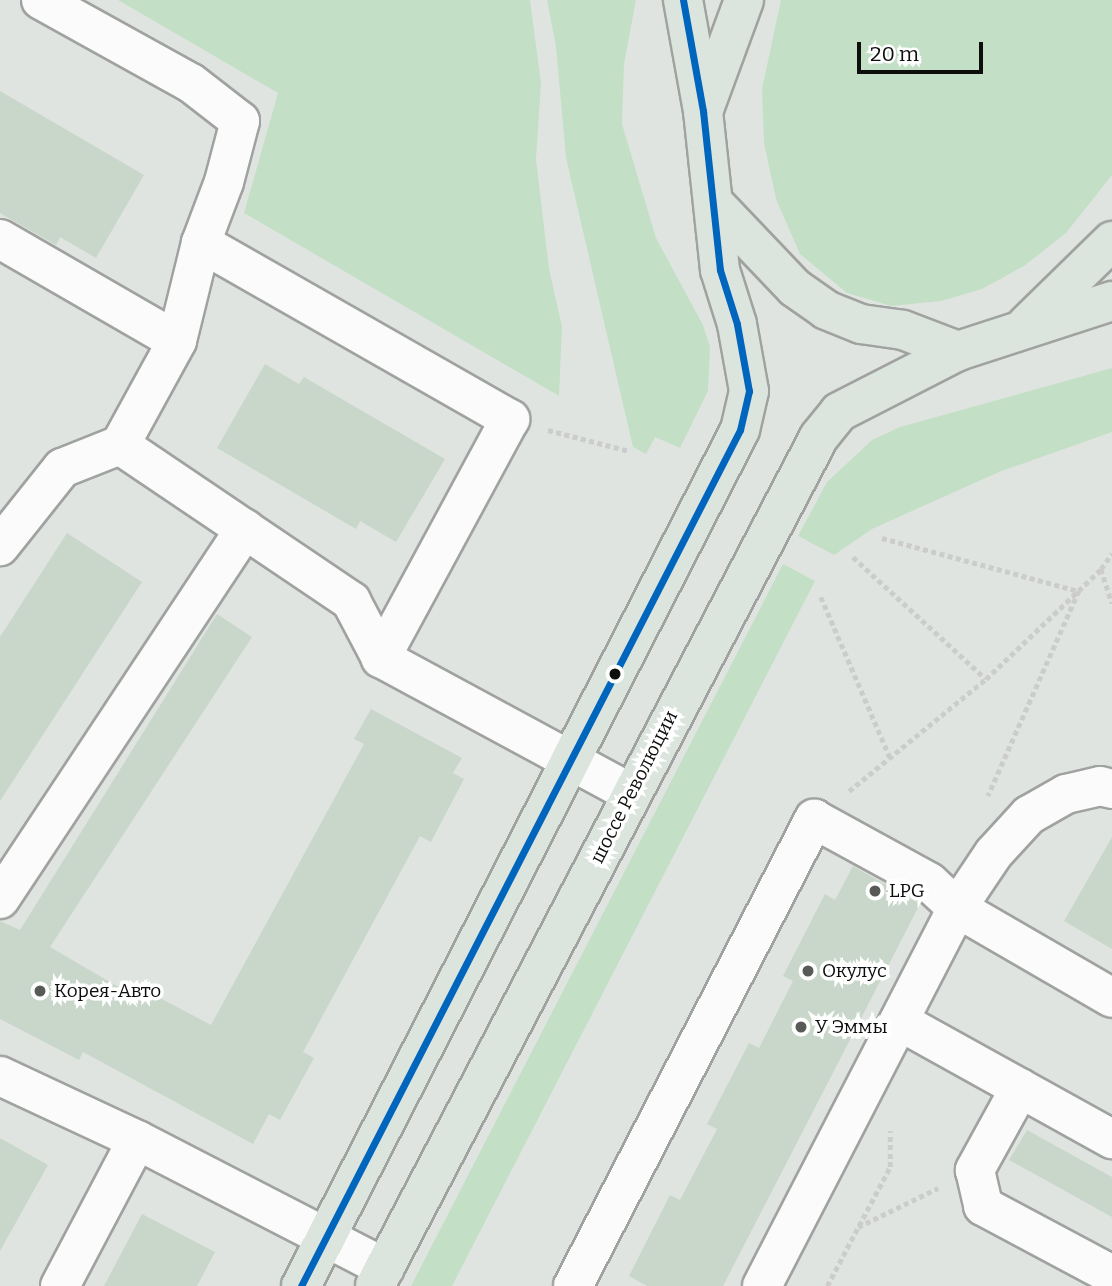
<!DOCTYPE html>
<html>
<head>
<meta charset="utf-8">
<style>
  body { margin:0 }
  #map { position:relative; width:1112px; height:1286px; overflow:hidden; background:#e0e4e1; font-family:Bitter,serif }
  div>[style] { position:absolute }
  .green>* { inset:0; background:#c3e0c6 }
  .building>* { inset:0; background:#c8d7c9 }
  .path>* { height:4.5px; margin-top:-2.25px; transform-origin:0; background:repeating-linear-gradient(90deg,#cbcccb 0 5px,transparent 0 8.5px) }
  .roads { filter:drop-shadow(2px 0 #a0a2a0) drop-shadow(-2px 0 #a0a2a0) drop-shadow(0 2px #a0a2a0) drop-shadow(0 -2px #a0a2a0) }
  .minor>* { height:38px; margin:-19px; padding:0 19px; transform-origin:19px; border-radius:19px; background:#fafbfa }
  .major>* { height:38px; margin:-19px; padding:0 19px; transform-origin:19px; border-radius:19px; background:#dce4de }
  .bus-1>* { height:7px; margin:-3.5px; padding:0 3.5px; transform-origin:3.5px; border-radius:3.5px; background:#0065bd }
  .dots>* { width:19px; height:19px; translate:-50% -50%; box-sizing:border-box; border:4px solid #fff; border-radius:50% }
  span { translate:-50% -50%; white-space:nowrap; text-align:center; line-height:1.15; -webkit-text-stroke:7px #fff; paint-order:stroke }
  .street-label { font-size:19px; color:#0d0f0d }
  .poi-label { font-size:19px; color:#0d0f0d }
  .left { translate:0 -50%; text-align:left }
  .scale { position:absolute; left:857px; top:42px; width:126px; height:32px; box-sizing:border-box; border:4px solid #0d0f0d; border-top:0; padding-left:9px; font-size:21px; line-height:24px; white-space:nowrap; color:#0d0f0d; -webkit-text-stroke:5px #fff; paint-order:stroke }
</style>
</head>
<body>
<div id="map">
  <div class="green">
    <i style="clip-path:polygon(118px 0,530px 0,541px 83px,536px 159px,549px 269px,562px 327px,559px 396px,244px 213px,278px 93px)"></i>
    <i style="clip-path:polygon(547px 0,636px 0,624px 64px,622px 124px,656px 238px,703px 325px,710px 347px,708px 391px,680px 448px,655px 437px,646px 454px,633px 447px,566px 158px,556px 47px)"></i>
    <i style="clip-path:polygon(781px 0,1112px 0,1112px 175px,1066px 233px,1024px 266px,982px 289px,941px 301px,891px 306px,847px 293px,800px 254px,776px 199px,764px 143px,762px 89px)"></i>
    <i style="clip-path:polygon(1112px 368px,1112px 432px,999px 472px,872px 529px,834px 555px,798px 536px,827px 482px,872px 440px,900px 427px)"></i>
    <i style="clip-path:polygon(783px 564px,815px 581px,452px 1286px,411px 1286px)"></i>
  </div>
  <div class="building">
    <i style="clip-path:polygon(0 91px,144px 175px,96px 258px,60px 237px,56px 245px,0 213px)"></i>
    <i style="clip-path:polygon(265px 364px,299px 384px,304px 377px,445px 459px,396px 542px,360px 521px,356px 529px,217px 448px)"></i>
    <i style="clip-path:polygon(67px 533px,142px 582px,0 801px,0 637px)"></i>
    <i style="clip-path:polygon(217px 614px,252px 637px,50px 947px,122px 989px,126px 980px,211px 1025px,364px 744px,354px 739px,371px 709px,462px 758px,453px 773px,464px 779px,431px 842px,420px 836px,303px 1052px,314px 1058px,280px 1120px,269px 1114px,253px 1144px,83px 1052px,79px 1060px,0 1019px,0 921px,20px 930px)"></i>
    <i style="clip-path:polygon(1112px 837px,1112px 949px,1064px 921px)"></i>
    <i style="clip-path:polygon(853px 866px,920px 904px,723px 1286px,647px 1286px,629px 1276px,670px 1195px,680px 1200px,717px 1129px,707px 1124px,749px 1043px,759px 1048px,793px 981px,783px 976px,825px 894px,835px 900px)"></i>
    <i style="clip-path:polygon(1027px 1130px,1112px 1177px,1112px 1217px,1009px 1160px)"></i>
    <i style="clip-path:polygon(0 1138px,48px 1165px,0 1251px)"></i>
    <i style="clip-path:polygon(142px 1214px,215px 1252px,197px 1286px,104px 1286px)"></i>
  </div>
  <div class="path">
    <i style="left:548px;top:430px;width:84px;rotate:14.5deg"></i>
    <i style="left:882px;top:538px;width:204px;rotate:15.1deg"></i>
    <i style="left:1079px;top:591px;width:224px;rotate:113.9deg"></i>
    <i style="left:853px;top:557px;width:180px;rotate:42.5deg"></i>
    <i style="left:1101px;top:569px;width:36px;rotate:72deg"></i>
    <i style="left:821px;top:597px;width:174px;rotate:66.7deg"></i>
    <i style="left:849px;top:791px;width:177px;rotate:-39.3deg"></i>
    <i style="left:986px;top:679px;width:159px;rotate:-43.7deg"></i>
    <i style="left:1101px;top:569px;width:19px;rotate:-55deg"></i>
    <i style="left:858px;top:1227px;width:89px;rotate:-26deg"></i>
    <i style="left:827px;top:1286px;width:135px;rotate:-62.1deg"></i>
    <i style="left:890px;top:1167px;width:36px;rotate:-90deg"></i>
  </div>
  <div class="roads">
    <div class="minor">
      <i style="left:41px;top:0;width:171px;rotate:29deg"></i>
      <i style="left:191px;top:83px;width:62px;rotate:37.8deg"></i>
      <i style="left:240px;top:121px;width:63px;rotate:104.7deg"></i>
      <i style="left:224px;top:182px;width:65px;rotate:110.7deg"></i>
      <i style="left:201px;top:243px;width:101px;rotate:103.8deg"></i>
      <i style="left:0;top:239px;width:204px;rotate:30deg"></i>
      <i style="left:177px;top:341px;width:119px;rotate:118.7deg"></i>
      <i style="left:120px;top:445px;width:62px;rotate:158.4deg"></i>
      <i style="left:62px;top:468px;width:100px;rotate:128.5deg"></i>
      <i style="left:201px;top:243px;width:356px;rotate:29.7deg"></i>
      <i style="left:510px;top:419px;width:272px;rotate:118.4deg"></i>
      <i style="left:120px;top:445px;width:279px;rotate:34deg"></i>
      <i style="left:351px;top:601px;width:64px;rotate:62.2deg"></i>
      <i style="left:381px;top:658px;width:284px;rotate:28.4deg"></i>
      <i style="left:0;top:899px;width:444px;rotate:-56.5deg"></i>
      <i style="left:899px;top:1021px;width:244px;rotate:29deg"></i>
      <i style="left:0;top:1076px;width:151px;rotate:25deg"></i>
      <i style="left:137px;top:1140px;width:279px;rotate:27.3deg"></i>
      <i style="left:1020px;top:1088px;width:94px;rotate:118.8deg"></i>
      <i style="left:975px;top:1170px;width:37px;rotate:77deg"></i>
      <i style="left:983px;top:1206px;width:146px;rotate:28.1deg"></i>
      <i style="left:60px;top:1286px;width:165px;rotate:-62.2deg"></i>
      <i style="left:573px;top:1286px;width:526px;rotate:-62.7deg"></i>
      <i style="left:814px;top:819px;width:131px;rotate:28.7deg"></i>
      <i style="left:929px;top:882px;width:38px;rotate:43deg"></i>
      <i style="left:957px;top:908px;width:66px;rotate:-56.1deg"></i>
      <i style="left:994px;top:853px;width:52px;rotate:-47.4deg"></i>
      <i style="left:1029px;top:815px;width:43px;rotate:-29.6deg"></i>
      <i style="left:1066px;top:794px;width:35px;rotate:-13deg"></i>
      <i style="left:1100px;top:786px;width:12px;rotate:14deg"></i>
      <i style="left:762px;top:1286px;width:425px;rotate:-62.7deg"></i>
      <i style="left:957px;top:908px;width:179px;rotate:30.1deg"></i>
    </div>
    <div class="major">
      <i style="left:704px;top:109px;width:116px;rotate:-69.8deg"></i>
      <i style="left:714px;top:203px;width:117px;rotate:46.4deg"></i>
      <i style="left:795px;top:288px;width:38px;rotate:35deg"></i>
      <i style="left:826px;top:310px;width:38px;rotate:22deg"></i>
      <i style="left:861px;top:324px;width:42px;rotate:8.1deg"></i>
      <i style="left:903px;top:330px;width:59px;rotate:20.9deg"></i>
      <i style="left:1027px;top:324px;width:119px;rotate:-44.3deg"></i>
      <i style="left:301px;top:1286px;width:962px;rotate:-62.85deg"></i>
      <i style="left:740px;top:430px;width:40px;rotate:-77deg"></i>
      <i style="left:749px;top:391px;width:68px;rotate:-100.2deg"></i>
      <i style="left:737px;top:324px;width:57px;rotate:-107.5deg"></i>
      <i style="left:720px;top:270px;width:160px;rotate:-96.1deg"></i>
      <i style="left:703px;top:111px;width:113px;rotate:-100.2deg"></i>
      <i style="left:375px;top:1286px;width:958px;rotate:-62.39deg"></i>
      <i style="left:819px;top:437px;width:32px;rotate:-51deg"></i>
      <i style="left:839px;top:412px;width:134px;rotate:-27.1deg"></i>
      <i style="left:958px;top:351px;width:162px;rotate:-18deg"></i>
    </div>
  </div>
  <div class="bus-1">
    <i style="left:301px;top:1286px;width:962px;rotate:-62.85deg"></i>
    <i style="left:740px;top:430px;width:40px;rotate:-77deg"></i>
    <i style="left:749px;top:391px;width:68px;rotate:-100.2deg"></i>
    <i style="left:737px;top:324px;width:57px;rotate:-107.5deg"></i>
    <i style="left:720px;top:270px;width:160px;rotate:-96.1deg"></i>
    <i style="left:703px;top:111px;width:113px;rotate:-100.2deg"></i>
  </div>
  <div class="dots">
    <i style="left:615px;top:674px;background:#0d0f0d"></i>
    <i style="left:875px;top:891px;background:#575a57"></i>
    <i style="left:808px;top:971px;background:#575a57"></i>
    <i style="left:40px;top:991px;background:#575a57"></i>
    <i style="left:801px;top:1027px;background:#575a57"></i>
  </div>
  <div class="street-label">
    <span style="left:634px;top:787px;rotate:-63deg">шоссе Революции</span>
  </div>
  <div class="poi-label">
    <span class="left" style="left:889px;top:891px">LPG</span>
    <span class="left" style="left:822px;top:971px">Окулус</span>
    <span class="left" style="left:54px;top:991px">Корея-Авто</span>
    <span class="left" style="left:815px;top:1027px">У Эммы</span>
  </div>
  <div class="scale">20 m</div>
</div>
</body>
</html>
